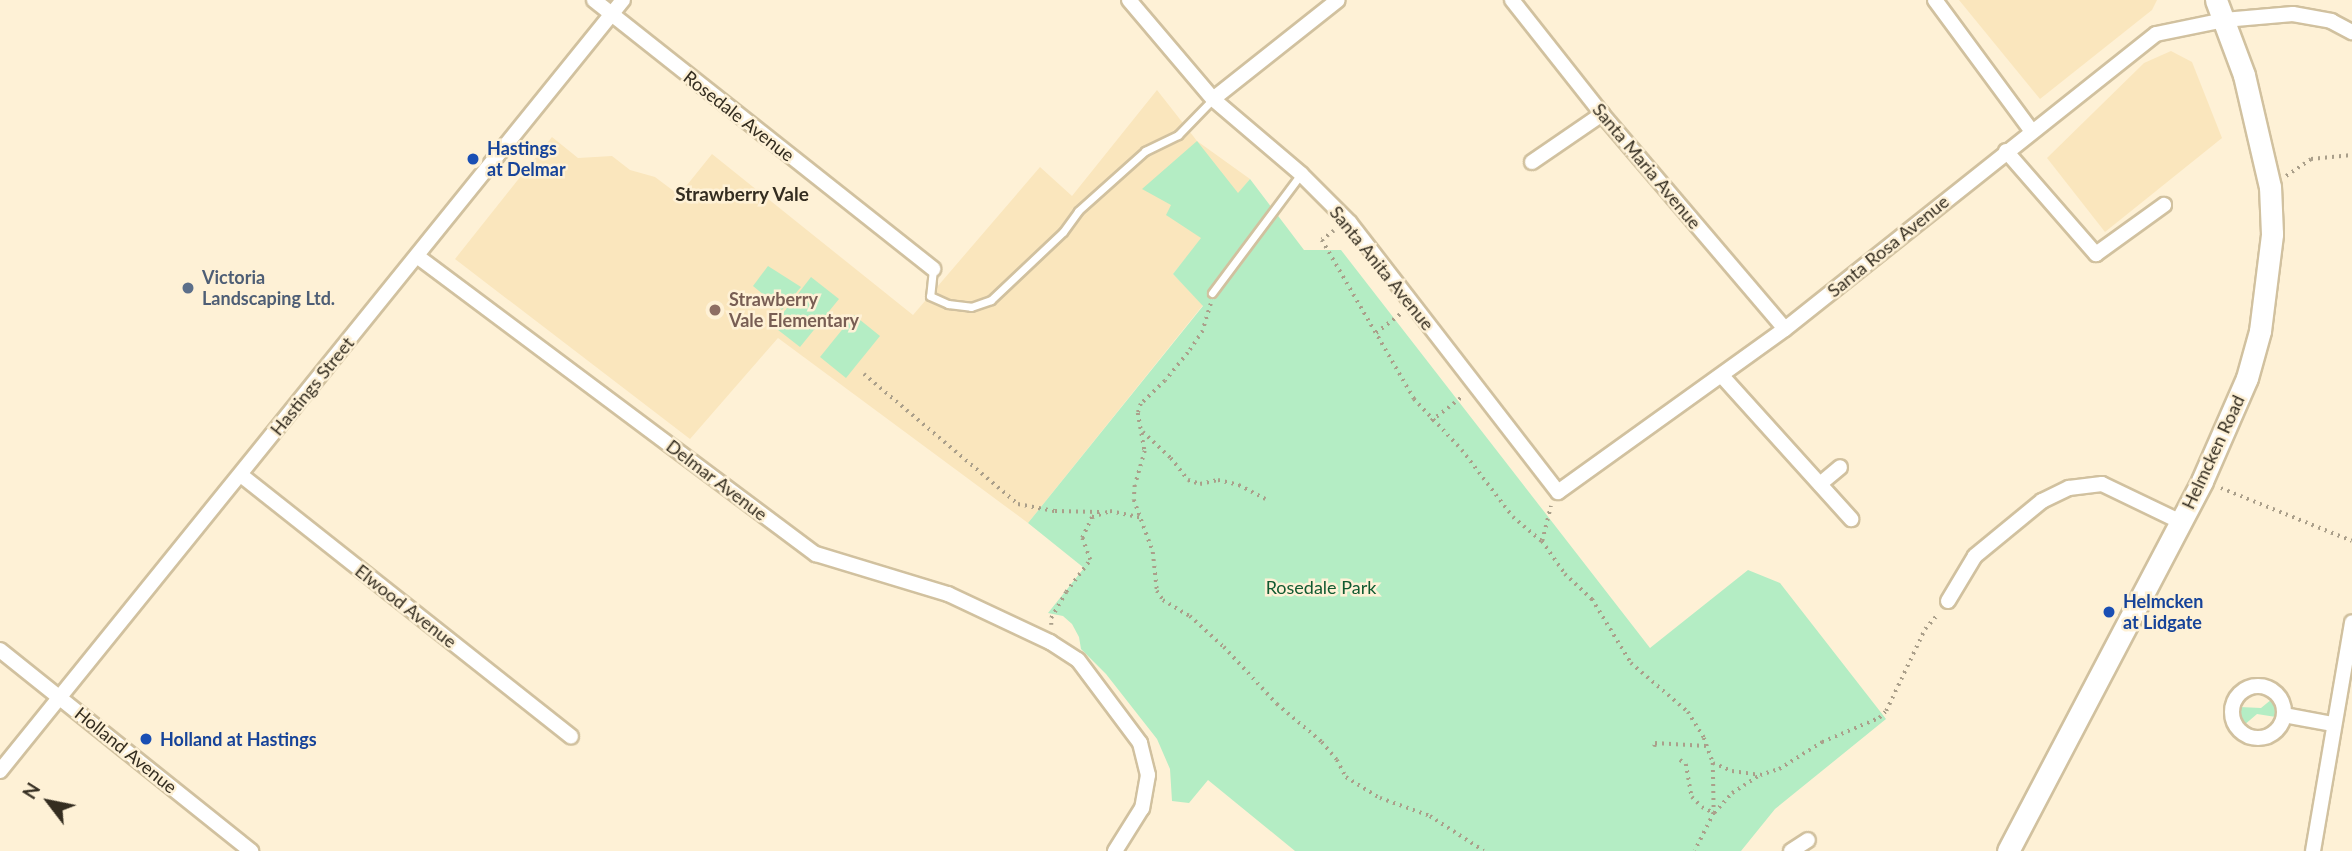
<!DOCTYPE html>
<html>
<head>
<meta charset="utf-8">
<style>
  body { margin:0 }
  #map { position:relative; width:2352px; height:851px; overflow:hidden; background:#fef1d6; font-family:Lato,sans-serif }
  div>[style] { position:absolute }
  .built>* { inset:0; background:#fae6bd }
  .green>* { inset:0; background:#b4edc4 }
  .path>* { height:3.5px; margin-top:-1.75px; transform-origin:0; background:repeating-linear-gradient(90deg,#aa9f8a 0 2px,transparent 0 7px) }
  .roads { filter:drop-shadow(2px 0 #d1c19f) drop-shadow(-2px 0 #d1c19f) drop-shadow(0 2px #d1c19f) drop-shadow(0 -2px #d1c19f) }
  .lane>* { height:7px; margin:-3.5px; padding:0 3.5px; transform-origin:3.5px; border-radius:3.5px; background:#fff }
  .street>* { height:14px; margin:-7px; padding:0 7px; transform-origin:7px; border-radius:7px; background:#fff }
  .street>.ring { margin:-7px; padding:0; box-sizing:content-box; background:none; border:14px solid #fff; border-radius:50% }
  .secondary>* { height:21px; margin:-10.5px; padding:0 10.5px; transform-origin:10.5px; border-radius:10.5px; background:#fff }
  .dots>* { width:19px; height:19px; translate:-50% -50%; box-sizing:border-box; border:4px solid #fef1d6; border-radius:50% }
  span { translate:-50% -50%; white-space:nowrap; text-align:center; line-height:1.15; -webkit-text-stroke:5px #fef1d6; paint-order:stroke }
  .street-label { font-size:18px; color:#342d20 }
  .transit-label { font-size:18px; color:#164399; font-weight:700 }
  .left { translate:0 -50%; text-align:left }
  .service-label { font-size:18px; color:#4e5e75; font-weight:700 }
  .education-label { font-size:18px; color:#785e54; font-weight:700 }
  .park-label { font-size:18px; color:#115a31 }
  .neighbourhood-label { font-size:19px; color:#342d20; font-weight:700 }
  .north { position:absolute; left:14px; top:767px; width:70px; height:70px; -webkit-text-stroke:5px #fef1d6; paint-order:stroke; rotate:302deg; font-size:19px; font-weight:700; line-height:28px; text-align:center; color:#342d20 }
  .north::after { content:''; display:block; margin:auto; width:24px; height:32px; background:#342d20; clip-path:polygon(50% 0,100% 100%,50% 72%,0 100%) }
</style>
</head>
<body>
<div id="map">
  <div class="built">
    <i style="clip-path:polygon(1959px 0,2157px 0,2152px 10px,2040px 99px)"></i>
    <i style="clip-path:polygon(2171px 51px,2192px 62px,2222px 138px,2105px 232px,2047px 158px,2144px 63px)"></i>
    <i style="clip-path:polygon(1157px 90px,1197px 141px,1250px 179px,1173px 274px,1203px 305px,1028px 523px,778px 338px,690px 439px,455px 259px,552px 137px,578px 158px,612px 156px,630px 170px,655px 177px,679px 195px,712px 154px,913px 315px,1040px 167px,1072px 196px)"></i>
  </div>
  <div class="green">
    <i style="clip-path:polygon(1197px 141px,1238px 193px,1250px 179px,1304px 250px,1341px 250px,1650px 648px,1748px 570px,1780px 583px,1886px 719px,1775px 809px,1741px 851px,1295px 851px,1208px 780px,1189px 803px,1172px 801px,1170px 769px,1157px 739px,1106px 674px,1081px 649px,1079px 637px,1072px 624px,1063px 616px,1048px 613px,1084px 568px,1028px 523px,1203px 306px,1173px 274px,1201px 238px,1166px 215px,1171px 205px,1142px 189px)"></i>
    <i style="clip-path:polygon(768px 266px,801px 287px,782px 310px,753px 286px)"></i>
    <i style="clip-path:polygon(811px 277px,839px 299px,800px 347px,773px 326px)"></i>
    <i style="clip-path:polygon(854px 315px,880px 336px,846px 378px,820px 357px)"></i>
    <i style="clip-path:polygon(2272px 699px,2277px 707px,2276px 717px,2257px 714px,2243px 726px,2240px 707px,2261px 708px)"></i>
  </div>
  <div class="path">
    <i style="left:2286px;top:176px;width:30px;rotate:-34deg"></i>
    <i style="left:2311px;top:159px;width:41px;rotate:-5.6deg"></i>
    <i style="left:1334px;top:231px;width:15px;rotate:143deg"></i>
    <i style="left:1322px;top:240px;width:184px;rotate:59.9deg"></i>
    <i style="left:1414px;top:399px;width:70px;rotate:46.7deg"></i>
    <i style="left:1462px;top:450px;width:84px;rotate:52.7deg"></i>
    <i style="left:1513px;top:517px;width:38px;rotate:40deg"></i>
    <i style="left:1542px;top:541px;width:40px;rotate:55.1deg"></i>
    <i style="left:1565px;top:574px;width:37px;rotate:43deg"></i>
    <i style="left:1592px;top:599px;width:75px;rotate:58.6deg"></i>
    <i style="left:1631px;top:663px;width:75px;rotate:40.7deg"></i>
    <i style="left:1688px;top:712px;width:31px;rotate:58deg"></i>
    <i style="left:1704px;top:738px;width:27px;rotate:70deg"></i>
    <i style="left:1713px;top:763px;width:50px;rotate:88.9deg"></i>
    <i style="left:1714px;top:813px;width:42px;rotate:116.6deg"></i>
    <i style="left:1211px;top:304px;width:28px;rotate:107deg"></i>
    <i style="left:1203px;top:331px;width:27px;rotate:124deg"></i>
    <i style="left:1188px;top:353px;width:36px;rotate:129deg"></i>
    <i style="left:1165px;top:381px;width:33px;rotate:136deg"></i>
    <i style="left:1141px;top:404px;width:9px;rotate:108deg"></i>
    <i style="left:1138px;top:413px;width:39px;rotate:80deg"></i>
    <i style="left:1145px;top:451px;width:35px;rotate:106deg"></i>
    <i style="left:1135px;top:485px;width:15px;rotate:94deg"></i>
    <i style="left:1134px;top:500px;width:55px;rotate:69.9deg"></i>
    <i style="left:1153px;top:552px;width:39px;rotate:84deg"></i>
    <i style="left:1157px;top:591px;width:11px;rotate:56deg"></i>
    <i style="left:1163px;top:600px;width:31px;rotate:31deg"></i>
    <i style="left:1190px;top:616px;width:46px;rotate:42.4deg"></i>
    <i style="left:1224px;top:647px;width:78px;rotate:47.1deg"></i>
    <i style="left:1277px;top:704px;width:59px;rotate:40.2deg"></i>
    <i style="left:1322px;top:742px;width:23px;rotate:50deg"></i>
    <i style="left:1337px;top:760px;width:19px;rotate:62deg"></i>
    <i style="left:1346px;top:777px;width:40px;rotate:32deg"></i>
    <i style="left:1380px;top:798px;width:53px;rotate:19.8deg"></i>
    <i style="left:1430px;top:816px;width:64px;rotate:32.9deg"></i>
    <i style="left:1376px;top:333px;width:33px;rotate:-38deg"></i>
    <i style="left:864px;top:374px;width:202px;rotate:40.2deg"></i>
    <i style="left:1018px;top:504px;width:38px;rotate:11deg"></i>
    <i style="left:1055px;top:511px;width:44px;rotate:1.3deg"></i>
    <i style="left:1431px;top:421px;width:41px;rotate:-38deg"></i>
    <i style="left:1143px;top:432px;width:38px;rotate:43deg"></i>
    <i style="left:1171px;top:458px;width:28px;rotate:52deg"></i>
    <i style="left:1188px;top:480px;width:13px;rotate:18deg"></i>
    <i style="left:1200px;top:484px;width:18px;rotate:-13deg"></i>
    <i style="left:1218px;top:480px;width:22px;rotate:13deg"></i>
    <i style="left:1239px;top:485px;width:30px;rotate:28deg"></i>
    <i style="left:2221px;top:488px;width:141px;rotate:22deg"></i>
    <i style="left:1542px;top:541px;width:36px;rotate:-76deg"></i>
    <i style="left:1051px;top:625px;width:7px;rotate:-90deg"></i>
    <i style="left:1051px;top:618px;width:30px;rotate:-60deg"></i>
    <i style="left:1066px;top:592px;width:40px;rotate:-53deg"></i>
    <i style="left:1090px;top:560px;width:23px;rotate:-110deg"></i>
    <i style="left:1082px;top:538px;width:23px;rotate:-65deg"></i>
    <i style="left:1092px;top:517px;width:19px;rotate:-18deg"></i>
    <i style="left:1110px;top:511px;width:30px;rotate:12deg"></i>
    <i style="left:1654px;top:747px;width:4px;rotate:-76deg"></i>
    <i style="left:1655px;top:743px;width:51px;rotate:3.4deg"></i>
    <i style="left:1680px;top:760px;width:7px;rotate:34deg"></i>
    <i style="left:1686px;top:764px;width:34px;rotate:80deg"></i>
    <i style="left:1692px;top:797px;width:14px;rotate:45deg"></i>
    <i style="left:1702px;top:807px;width:13px;rotate:27deg"></i>
    <i style="left:1714px;top:813px;width:27px;rotate:-48deg"></i>
    <i style="left:1732px;top:793px;width:31px;rotate:-33deg"></i>
    <i style="left:1713px;top:763px;width:21px;rotate:23deg"></i>
    <i style="left:1732px;top:771px;width:28px;rotate:8deg"></i>
    <i style="left:1760px;top:775px;width:20px;rotate:-18deg"></i>
    <i style="left:1779px;top:769px;width:51px;rotate:-32.1deg"></i>
    <i style="left:1822px;top:742px;width:62px;rotate:-22.8deg"></i>
    <i style="left:1879px;top:718px;width:10px;rotate:-45deg"></i>
    <i style="left:1886px;top:711px;width:91px;rotate:-64.6deg"></i>
    <i style="left:1925px;top:629px;width:20px;rotate:-49deg"></i>
  </div>
  <div class="roads">
    <div class="lane">
      <i style="left:933px;top:269px;width:27px;rotate:96deg"></i>
      <i style="left:930px;top:296px;width:20px;rotate:24deg"></i>
      <i style="left:948px;top:304px;width:23px;rotate:7deg"></i>
      <i style="left:971px;top:307px;width:21px;rotate:-19deg"></i>
      <i style="left:991px;top:300px;width:99px;rotate:-43.4deg"></i>
      <i style="left:1063px;top:232px;width:26px;rotate:-54deg"></i>
      <i style="left:1078px;top:211px;width:90px;rotate:-41.8deg"></i>
      <i style="left:1145px;top:151px;width:37px;rotate:-26deg"></i>
      <i style="left:1178px;top:135px;width:50px;rotate:-45.8deg"></i>
      <i style="left:1212px;top:293px;width:149px;rotate:-53.2deg"></i>
    </div>
    <div class="street">
      <i style="left:594px;top:0;width:433px;rotate:38.4deg"></i>
      <i style="left:1129px;top:0;width:130px;rotate:49.7deg"></i>
      <i style="left:1213px;top:99px;width:116px;rotate:40.4deg"></i>
      <i style="left:1301px;top:174px;width:69px;rotate:45deg"></i>
      <i style="left:1350px;top:223px;width:340px;rotate:52.3deg"></i>
      <i style="left:1558px;top:492px;width:279px;rotate:-35.7deg"></i>
      <i style="left:1785px;top:329px;width:474px;rotate:-38.5deg"></i>
      <i style="left:2156px;top:34px;width:69px;rotate:-11.6deg"></i>
      <i style="left:2224px;top:20px;width:69px;rotate:-5deg"></i>
      <i style="left:2293px;top:14px;width:39px;rotate:10deg"></i>
      <i style="left:2331px;top:21px;width:24px;rotate:28deg"></i>
      <i style="left:1512px;top:0;width:145px;rotate:51.7deg"></i>
      <i style="left:1602px;top:114px;width:282px;rotate:49.6deg"></i>
      <i style="left:1935px;top:0;width:162px;rotate:53.6deg"></i>
      <i style="left:1213px;top:99px;width:159px;rotate:-38.4deg"></i>
      <i style="left:2006px;top:151px;width:137px;rotate:48.9deg"></i>
      <i style="left:2096px;top:254px;width:84px;rotate:-35.8deg"></i>
      <i style="left:1532px;top:162px;width:85px;rotate:-34.4deg"></i>
      <i style="left:417px;top:256px;width:498px;rotate:36.8deg"></i>
      <i style="left:816px;top:554px;width:138px;rotate:16.9deg"></i>
      <i style="left:948px;top:594px;width:113px;rotate:25.2deg"></i>
      <i style="left:1050px;top:642px;width:33px;rotate:33deg"></i>
      <i style="left:1078px;top:660px;width:104px;rotate:53.2deg"></i>
      <i style="left:1140px;top:743px;width:33px;rotate:76deg"></i>
      <i style="left:1148px;top:775px;width:34px;rotate:100deg"></i>
      <i style="left:1142px;top:808px;width:51px;rotate:122.1deg"></i>
      <i style="left:1722px;top:376px;width:193px;rotate:47.9deg"></i>
      <i style="left:241px;top:475px;width:421px;rotate:38.4deg"></i>
      <i style="left:1820px;top:484px;width:26px;rotate:-40deg"></i>
      <i style="left:1948px;top:601px;width:52px;rotate:-59deg"></i>
      <i style="left:1975px;top:556px;width:87px;rotate:-39.4deg"></i>
      <i style="left:2042px;top:501px;width:30px;rotate:-26deg"></i>
      <i style="left:2069px;top:488px;width:33px;rotate:-7deg"></i>
      <i style="left:2102px;top:484px;width:88px;rotate:25.7deg"></i>
      <i style="left:0;top:650px;width:322px;rotate:38.7deg"></i>
      <i class="ring" style="left:2232px;top:686px;width:38px;height:38px"></i>
      <i style="left:2284px;top:715px;width:50px;rotate:10.4deg"></i>
      <i style="left:0;top:771px;width:991px;rotate:-51.06deg"></i>
      <i style="left:1791px;top:851px;width:20px;rotate:-33deg"></i>
      <i style="left:2313px;top:851px;width:232px;rotate:-80.3deg"></i>
    </div>
    <div class="secondary">
      <i style="left:2008px;top:851px;width:418px;rotate:-62.3deg"></i>
      <i style="left:2202px;top:481px;width:112px;rotate:-66.4deg"></i>
      <i style="left:2247px;top:378px;width:49px;rotate:-74.5deg"></i>
      <i style="left:2260px;top:331px;width:98px;rotate:-82.9deg"></i>
      <i style="left:2272px;top:234px;width:47px;rotate:-92.4deg"></i>
      <i style="left:2270px;top:187px;width:115px;rotate:-103.1deg"></i>
      <i style="left:2244px;top:75px;width:80px;rotate:-110.5deg"></i>
    </div>
  </div>
  <div class="dots">
    <i style="left:473px;top:159px;background:#1a4fb4"></i>
    <i style="left:188px;top:288px;background:#5c6f8a"></i>
    <i style="left:715px;top:310px;background:#8d6e63"></i>
    <i style="left:2109px;top:612px;background:#1a4fb4"></i>
    <i style="left:146px;top:739px;background:#1a4fb4"></i>
  </div>
  <div class="street-label">
    <span style="left:739px;top:116px;rotate:38deg">Rosedale Avenue</span>
    <span style="left:1647px;top:166px;rotate:50deg">Santa Maria Avenue</span>
    <span style="left:1888px;top:246px;rotate:-39deg">Santa Rosa Avenue</span>
    <span style="left:1382px;top:268px;rotate:51deg">Santa Anita Avenue</span>
    <span style="left:312px;top:386px;rotate:-51deg">Hastings Street</span>
    <span style="left:2213px;top:452px;rotate:-65deg">Helmcken Road</span>
    <span style="left:717px;top:480px;rotate:37deg">Delmar Avenue</span>
    <span style="left:406px;top:606px;rotate:38deg">Elwood Avenue</span>
    <span style="left:126px;top:750px;rotate:39deg">Holland Avenue</span>
  </div>
  <div class="transit-label">
    <span class="left" style="left:487px;top:159px">Hastings<br>at Delmar</span>
    <span class="left" style="left:2123px;top:612px">Helmcken<br>at Lidgate</span>
    <span class="left" style="left:160px;top:739px">Holland at Hastings</span>
  </div>
  <div class="service-label">
    <span class="left" style="left:202px;top:288px">Victoria<br>Landscaping Ltd.</span>
  </div>
  <div class="education-label">
    <span class="left" style="left:729px;top:310px">Strawberry<br>Vale Elementary</span>
  </div>
  <div class="park-label">
    <span style="left:1321px;top:587px">Rosedale Park</span>
  </div>
  <div class="neighbourhood-label">
    <span style="left:742px;top:194px">Strawberry Vale</span>
  </div>
  <div class="north">N</div>
</div>
</body>
</html>
